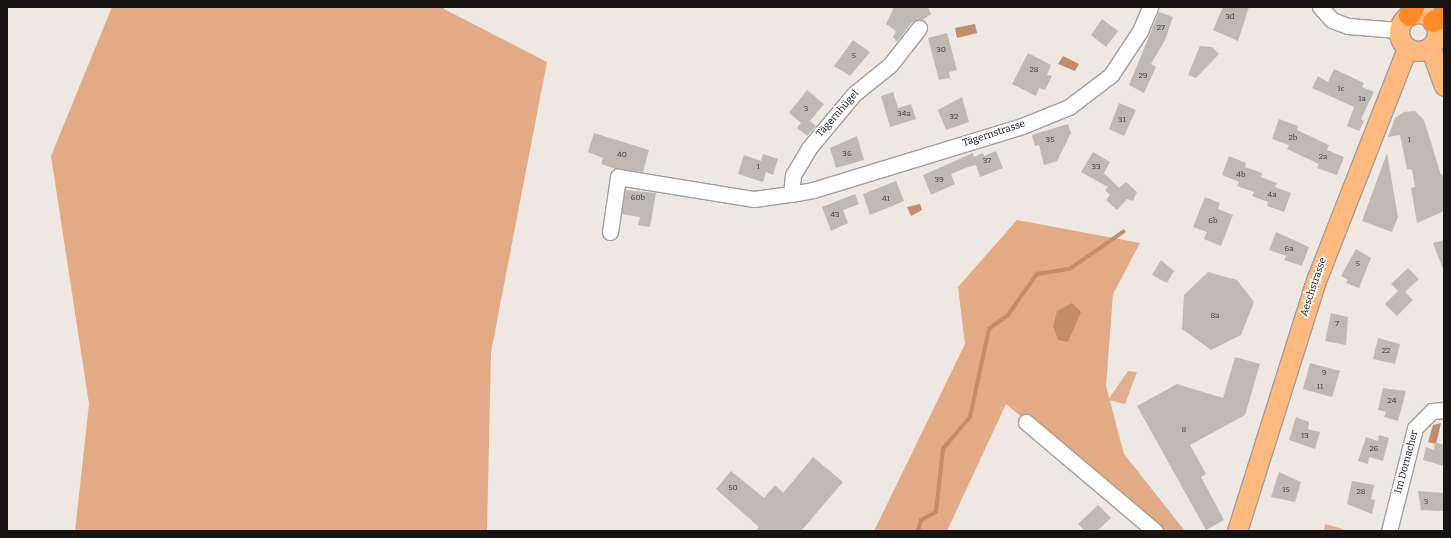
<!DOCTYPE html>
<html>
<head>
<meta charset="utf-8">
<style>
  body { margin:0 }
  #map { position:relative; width:1451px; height:538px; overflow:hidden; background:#eee7e2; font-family:Bitter,serif }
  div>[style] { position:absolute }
  .green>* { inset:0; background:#e0af8e }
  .forest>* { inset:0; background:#e3ab85 }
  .water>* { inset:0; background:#c28d67 }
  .stream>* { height:3.5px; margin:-1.75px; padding:0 1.75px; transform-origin:1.75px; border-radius:1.75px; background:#c28d67 }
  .building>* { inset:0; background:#c0b8b3 }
  .roads { filter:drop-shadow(1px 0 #a59e99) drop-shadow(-1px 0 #a59e99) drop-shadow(0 1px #a59e99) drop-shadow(0 -1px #a59e99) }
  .minor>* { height:15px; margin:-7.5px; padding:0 7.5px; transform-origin:7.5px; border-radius:7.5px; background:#fff }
  .major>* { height:19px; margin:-9.5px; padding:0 9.5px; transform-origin:9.5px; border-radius:9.5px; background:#feba7e }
  .major>.ring { margin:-9.5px; padding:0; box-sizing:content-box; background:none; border:19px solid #feba7e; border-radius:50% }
  .highway>* { height:21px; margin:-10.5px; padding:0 10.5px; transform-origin:10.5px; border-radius:10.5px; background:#fd8c28 }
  span { translate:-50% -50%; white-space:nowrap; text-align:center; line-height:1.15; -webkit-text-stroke:3px #fff; paint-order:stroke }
  .number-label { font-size:8px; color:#403c3a }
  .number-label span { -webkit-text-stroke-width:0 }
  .street-label { font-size:10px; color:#161312 }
  .frame { position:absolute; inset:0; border:8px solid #161312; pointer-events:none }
</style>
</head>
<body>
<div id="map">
  <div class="green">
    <i style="clip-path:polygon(1128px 371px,1137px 372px,1125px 404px,1108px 400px)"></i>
    <i style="clip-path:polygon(1325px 524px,1343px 529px,1344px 531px,1324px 531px)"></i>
  </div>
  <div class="forest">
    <i style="clip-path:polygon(112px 7px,444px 7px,444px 9px,547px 62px,491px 352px,487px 531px,75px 531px,89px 404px,51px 156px)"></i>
    <i style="clip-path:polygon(1017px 220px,1140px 243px,1113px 294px,1106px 386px,1124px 454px,1185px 531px,1158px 531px,1006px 404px,947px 531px,874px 531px,965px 344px,958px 287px)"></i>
  </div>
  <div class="water">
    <i style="clip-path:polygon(975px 24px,977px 33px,957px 38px,955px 28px)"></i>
    <i style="clip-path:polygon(1063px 56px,1079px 64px,1075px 71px,1058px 64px)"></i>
    <i style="clip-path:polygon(920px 204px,922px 210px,911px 216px,907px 207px)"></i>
    <i style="clip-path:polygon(1072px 303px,1081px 312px,1068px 342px,1058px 340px,1053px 326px,1057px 311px)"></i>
    <i style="clip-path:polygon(1441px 423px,1436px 444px,1428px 442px,1433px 425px)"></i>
  </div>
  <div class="stream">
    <i style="left:918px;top:531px;width:11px;rotate:-75deg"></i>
    <i style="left:921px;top:520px;width:17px;rotate:-28deg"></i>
    <i style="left:936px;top:512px;width:63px;rotate:-83.7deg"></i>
    <i style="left:943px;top:449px;width:42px;rotate:-49.8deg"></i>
    <i style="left:970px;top:417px;width:90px;rotate:-77.8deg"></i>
    <i style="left:989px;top:329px;width:24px;rotate:-36deg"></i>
    <i style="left:1008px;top:315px;width:50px;rotate:-54.7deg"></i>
    <i style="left:1037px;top:274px;width:33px;rotate:-9deg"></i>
    <i style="left:1070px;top:269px;width:65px;rotate:-34.9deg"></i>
  </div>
  <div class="building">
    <i style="clip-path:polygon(894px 7px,928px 7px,931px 14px,923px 20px,912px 22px,897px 42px,893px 37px,896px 31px,886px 24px)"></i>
    <i style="clip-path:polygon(1223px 7px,1249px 7px,1238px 41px,1213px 30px)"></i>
    <i style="clip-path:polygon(1159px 12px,1173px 17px,1165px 40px,1151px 64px,1156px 67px,1144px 93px,1129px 85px)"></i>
    <i style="clip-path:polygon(1102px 19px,1118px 31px,1106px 47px,1091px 35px)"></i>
    <i style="clip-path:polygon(947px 33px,957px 70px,949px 72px,950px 78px,939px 80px,928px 38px)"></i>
    <i style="clip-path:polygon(853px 40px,870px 52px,850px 76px,834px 66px)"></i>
    <i style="clip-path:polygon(1200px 46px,1212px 47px,1219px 54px,1196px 78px,1188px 75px)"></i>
    <i style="clip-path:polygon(1028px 53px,1051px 65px,1047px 75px,1052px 76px,1045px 90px,1039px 88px,1036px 96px,1012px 84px)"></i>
    <i style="clip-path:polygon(1334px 69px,1364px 83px,1362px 87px,1374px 92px,1361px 119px,1364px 121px,1359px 131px,1347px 126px,1354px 107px,1312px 88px,1318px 76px,1328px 82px)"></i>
    <i style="clip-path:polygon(807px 90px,824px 104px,810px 121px,816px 126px,807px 136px,797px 128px,801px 123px,789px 113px)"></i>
    <i style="clip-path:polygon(893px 92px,898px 108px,911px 104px,916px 119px,890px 127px,881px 96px)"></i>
    <i style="clip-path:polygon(962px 97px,969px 122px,946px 130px,938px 110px)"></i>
    <i style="clip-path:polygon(1119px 103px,1136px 110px,1124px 136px,1109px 129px)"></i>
    <i style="clip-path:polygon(1415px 111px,1424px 120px,1441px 175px,1444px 174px,1444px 211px,1417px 223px,1411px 188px,1415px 187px,1412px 170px,1407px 169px,1400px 135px,1388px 137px,1395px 118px,1404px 112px)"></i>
    <i style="clip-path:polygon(1279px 119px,1298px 126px,1297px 130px,1329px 145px,1327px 150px,1344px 157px,1337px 175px,1317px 168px,1319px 164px,1287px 149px,1289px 145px,1272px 139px)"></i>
    <i style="clip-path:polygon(1068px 124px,1071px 133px,1057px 161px,1044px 165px,1039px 145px,1035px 146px,1032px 135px)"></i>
    <i style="clip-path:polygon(594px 133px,649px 150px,643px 172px,615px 169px,601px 164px,603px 158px,588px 152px)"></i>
    <i style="clip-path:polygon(857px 136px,864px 160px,836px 168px,830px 148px)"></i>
    <i style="clip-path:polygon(996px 151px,1003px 168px,980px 177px,976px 165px,968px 167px,951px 174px,955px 184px,931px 195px,923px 175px,973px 153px,974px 157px,983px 153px,984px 156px)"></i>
    <i style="clip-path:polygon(1093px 152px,1110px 162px,1104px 173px,1119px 188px,1126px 182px,1137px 192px,1133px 201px,1127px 199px,1117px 210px,1106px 200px,1110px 195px,1105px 190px,1108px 187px,1081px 172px)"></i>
    <i style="clip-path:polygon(1387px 153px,1398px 217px,1392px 232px,1362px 221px)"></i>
    <i style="clip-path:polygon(763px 154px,778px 159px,773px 175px,766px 172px,763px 182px,738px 174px,744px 155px,761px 161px)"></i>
    <i style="clip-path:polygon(1229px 156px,1246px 163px,1245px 167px,1262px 173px,1261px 177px,1277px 183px,1275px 187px,1291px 193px,1284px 212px,1267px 206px,1268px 202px,1252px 196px,1254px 192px,1237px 186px,1239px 182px,1222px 175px)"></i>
    <i style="clip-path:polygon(896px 181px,904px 201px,870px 215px,863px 194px)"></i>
    <i style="clip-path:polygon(625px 190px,656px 193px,650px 227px,638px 225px,640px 217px,622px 214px)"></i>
    <i style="clip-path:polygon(855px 194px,859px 204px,843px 210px,848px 223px,831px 231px,822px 207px)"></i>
    <i style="clip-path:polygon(1205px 197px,1220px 203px,1218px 209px,1233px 215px,1221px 246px,1204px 239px,1207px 232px,1193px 227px)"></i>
    <i style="clip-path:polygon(1276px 232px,1309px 247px,1302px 266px,1284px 260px,1286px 256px,1269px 250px)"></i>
    <i style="clip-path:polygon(1444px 240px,1444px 269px,1443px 269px,1433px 243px)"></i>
    <i style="clip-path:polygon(1356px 249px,1371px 258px,1359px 288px,1346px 283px,1348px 280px,1341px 276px)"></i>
    <i style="clip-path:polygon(1161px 260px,1174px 271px,1167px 283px,1152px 275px)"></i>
    <i style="clip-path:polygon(1408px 268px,1419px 279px,1405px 292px,1413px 300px,1397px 316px,1385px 304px,1398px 291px,1391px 284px)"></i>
    <i style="clip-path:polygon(1208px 272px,1237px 280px,1254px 302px,1241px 335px,1211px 350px,1182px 329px,1184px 295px)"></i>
    <i style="clip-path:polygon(1331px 313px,1348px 317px,1346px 345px,1325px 341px)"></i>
    <i style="clip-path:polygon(1378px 338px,1400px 344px,1395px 364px,1373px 359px)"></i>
    <i style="clip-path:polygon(1235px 357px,1260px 364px,1245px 415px,1190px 445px,1206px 474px,1201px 477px,1224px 520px,1206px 530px,1137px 406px,1177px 384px,1223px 398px)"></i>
    <i style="clip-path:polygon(1310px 363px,1340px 371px,1332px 397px,1303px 389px)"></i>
    <i style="clip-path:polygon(1383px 388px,1406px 391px,1398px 421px,1384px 417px,1386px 412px,1378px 410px)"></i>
    <i style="clip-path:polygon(1296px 417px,1309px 422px,1308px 429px,1320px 432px,1315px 449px,1289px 440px)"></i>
    <i style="clip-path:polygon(1379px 435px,1389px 438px,1383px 461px,1369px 457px,1368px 464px,1358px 461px,1366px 437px,1378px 441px)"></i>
    <i style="clip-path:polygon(1435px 442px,1444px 445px,1444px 466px,1423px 460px,1426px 447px,1434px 450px)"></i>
    <i style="clip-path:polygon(813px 457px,843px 482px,801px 531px,755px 531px,759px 527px,716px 489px,731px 471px,764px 498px,775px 485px,783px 493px)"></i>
    <i style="clip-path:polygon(1279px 472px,1301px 482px,1295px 502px,1271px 497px)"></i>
    <i style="clip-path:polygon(1352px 481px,1374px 485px,1371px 499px,1375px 500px,1372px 514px,1347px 504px)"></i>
    <i style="clip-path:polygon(1418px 491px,1444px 493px,1444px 511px,1421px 510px)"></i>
    <i style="clip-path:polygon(1098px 505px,1111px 518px,1097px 531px,1085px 531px,1078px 524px)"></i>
  </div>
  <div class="roads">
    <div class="minor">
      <i style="left:1320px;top:7px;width:18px;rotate:47deg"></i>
      <i style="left:1332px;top:20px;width:17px;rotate:21deg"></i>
      <i style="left:1348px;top:26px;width:50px;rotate:4.6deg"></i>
      <i style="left:791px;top:194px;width:19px;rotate:-84deg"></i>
      <i style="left:793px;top:175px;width:31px;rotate:-59deg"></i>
      <i style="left:809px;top:148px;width:70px;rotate:-50.2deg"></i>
      <i style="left:854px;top:94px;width:46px;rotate:-38.9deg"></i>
      <i style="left:890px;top:65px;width:47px;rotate:-51.9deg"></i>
      <i style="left:610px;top:232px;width:56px;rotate:-81.7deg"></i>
      <i style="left:618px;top:177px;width:138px;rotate:9.2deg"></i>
      <i style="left:754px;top:199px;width:37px;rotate:-8deg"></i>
      <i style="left:791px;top:194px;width:22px;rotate:-10deg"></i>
      <i style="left:813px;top:190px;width:219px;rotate:-17deg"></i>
      <i style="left:1022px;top:126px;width:51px;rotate:-22deg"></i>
      <i style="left:1069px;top:107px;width:53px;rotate:-37.3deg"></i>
      <i style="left:1111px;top:75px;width:53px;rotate:-56.6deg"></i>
      <i style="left:1140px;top:31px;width:26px;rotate:-67deg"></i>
      <i style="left:1026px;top:422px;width:169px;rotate:40.2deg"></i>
      <i style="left:1389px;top:531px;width:106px;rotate:-75.8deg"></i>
      <i style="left:1415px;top:428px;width:24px;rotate:-45deg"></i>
      <i style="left:1432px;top:411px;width:12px;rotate:-5deg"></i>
    </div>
    <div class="major">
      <i class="ring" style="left:1399px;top:13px;width:19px;height:19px"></i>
      <i style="left:1430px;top:47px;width:41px;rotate:70.3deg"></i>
      <i style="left:1237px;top:531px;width:265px;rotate:-72.5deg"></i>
      <i style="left:1317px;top:278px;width:247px;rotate:-68.6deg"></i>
    </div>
    <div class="highway">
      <i style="left:1409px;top:15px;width:9px;rotate:-63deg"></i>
      <i style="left:1433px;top:21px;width:12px;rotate:-24deg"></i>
    </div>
  </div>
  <div class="number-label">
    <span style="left:1230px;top:17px">3d</span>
    <span style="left:1161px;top:28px">27</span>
    <span style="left:941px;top:50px">30</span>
    <span style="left:854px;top:56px">5</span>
    <span style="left:1034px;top:70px">28</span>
    <span style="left:1143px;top:76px">29</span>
    <span style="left:1341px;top:89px">1c</span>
    <span style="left:1362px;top:99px">1a</span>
    <span style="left:806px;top:109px">3</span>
    <span style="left:904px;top:114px">34a</span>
    <span style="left:954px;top:117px">32</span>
    <span style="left:1122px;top:120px">31</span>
    <span style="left:1293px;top:138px">2b</span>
    <span style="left:1050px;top:140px">35</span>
    <span style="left:1409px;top:140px">1</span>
    <span style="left:847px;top:154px">36</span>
    <span style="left:622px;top:155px">40</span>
    <span style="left:1323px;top:157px">2a</span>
    <span style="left:987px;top:161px">37</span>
    <span style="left:758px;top:167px">1</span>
    <span style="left:1096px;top:167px">33</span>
    <span style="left:1241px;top:175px">4b</span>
    <span style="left:939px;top:180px">39</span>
    <span style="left:1272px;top:195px">4a</span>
    <span style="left:638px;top:198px">60b</span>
    <span style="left:886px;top:199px">41</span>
    <span style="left:835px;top:215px">43</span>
    <span style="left:1213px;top:221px">6b</span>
    <span style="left:1289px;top:249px">6a</span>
    <span style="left:1358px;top:264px">5</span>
    <span style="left:1215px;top:316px">8a</span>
    <span style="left:1337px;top:324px">7</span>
    <span style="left:1386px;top:351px">22</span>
    <span style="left:1324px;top:373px">9</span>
    <span style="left:1320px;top:387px">11</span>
    <span style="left:1392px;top:401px">24</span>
    <span style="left:1184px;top:430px">8</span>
    <span style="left:1305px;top:436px">13</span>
    <span style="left:1374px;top:449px">26</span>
    <span style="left:733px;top:488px">50</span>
    <span style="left:1286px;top:490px">15</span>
    <span style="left:1361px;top:492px">28</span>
    <span style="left:1426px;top:502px">3</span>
  </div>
  <div class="street-label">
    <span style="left:838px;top:114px;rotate:-49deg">Tägernhügel</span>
    <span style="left:994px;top:134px;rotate:-18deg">Tägernstrasse</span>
    <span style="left:1314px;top:287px;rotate:-71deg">Aeschstrasse</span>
    <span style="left:1407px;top:462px;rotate:-75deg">Im Dornacher</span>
  </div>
  <div class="frame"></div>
</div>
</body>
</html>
